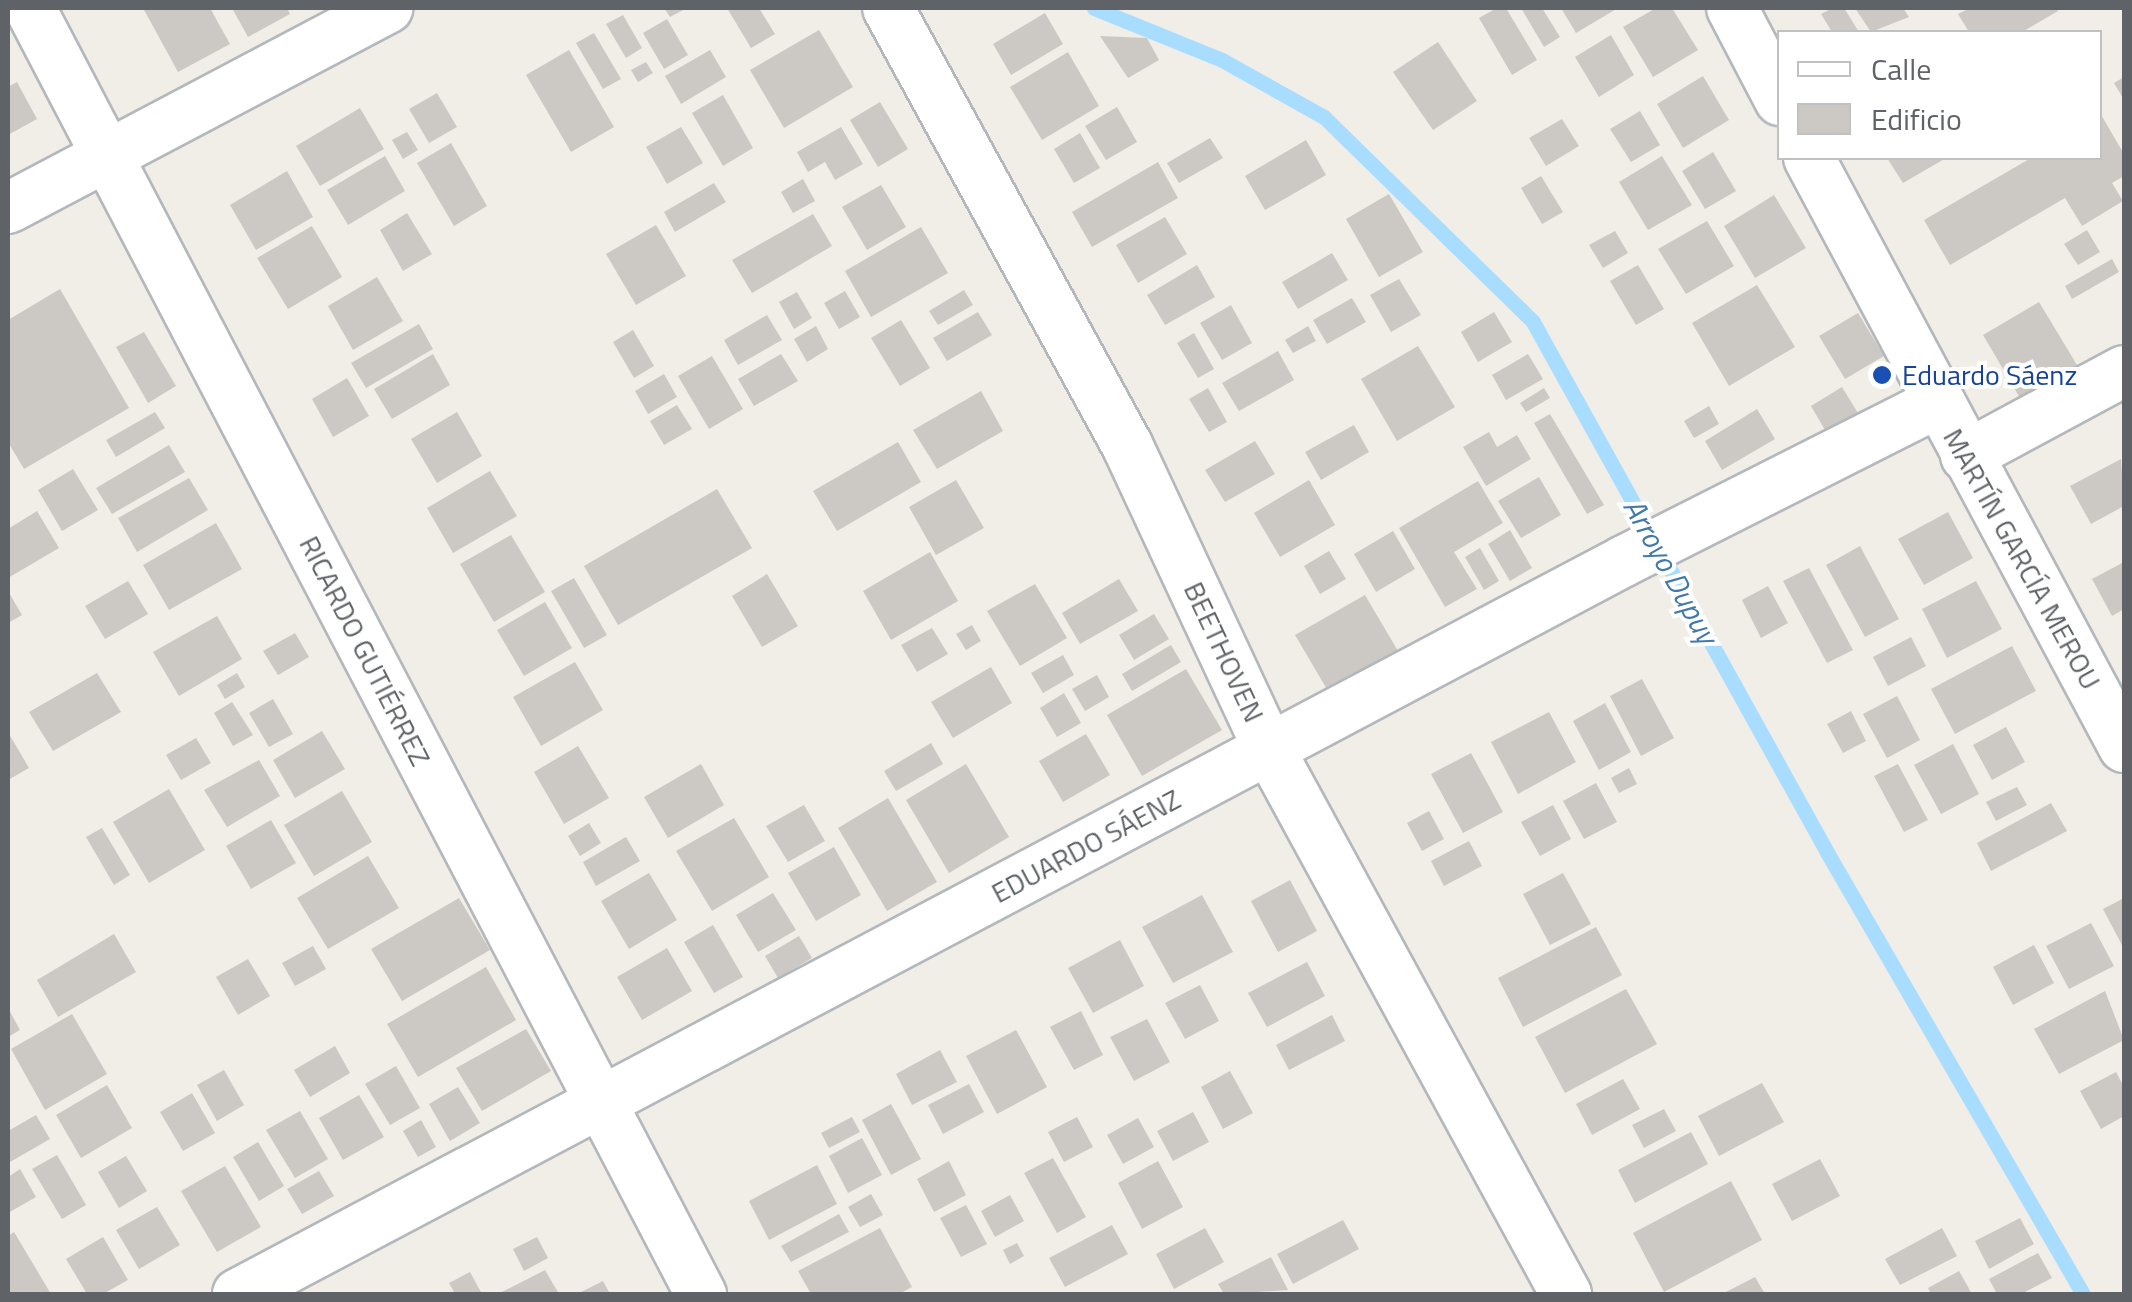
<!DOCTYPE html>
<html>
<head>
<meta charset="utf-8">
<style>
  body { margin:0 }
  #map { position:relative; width:2132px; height:1302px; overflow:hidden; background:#f1eee7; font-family:"Titillium Web",sans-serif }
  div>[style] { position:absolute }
  .stream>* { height:15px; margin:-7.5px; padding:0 7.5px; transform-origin:7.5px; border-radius:7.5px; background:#a9ddff }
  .building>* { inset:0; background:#ccc9c4 }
  .roads { filter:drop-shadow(2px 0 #b4b8bc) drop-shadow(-2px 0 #b4b8bc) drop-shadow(0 2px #b4b8bc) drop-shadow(0 -2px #b4b8bc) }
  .street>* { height:50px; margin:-25px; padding:0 25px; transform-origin:25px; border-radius:25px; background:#fff }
  .dots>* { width:28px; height:28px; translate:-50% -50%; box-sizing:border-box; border:5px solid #fff; border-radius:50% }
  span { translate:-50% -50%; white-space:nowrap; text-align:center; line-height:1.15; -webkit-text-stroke:8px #fff; paint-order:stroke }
  .transit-label { font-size:28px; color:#164399 }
  .left { translate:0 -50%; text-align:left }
  .street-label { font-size:28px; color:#5f6368 }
  .water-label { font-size:30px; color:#4179aa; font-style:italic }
  .frame { position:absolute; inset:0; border:10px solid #5f6368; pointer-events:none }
  .legend { position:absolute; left:1777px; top:30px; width:325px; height:130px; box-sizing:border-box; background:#fff; border:2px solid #bfc1c3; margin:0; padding:12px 18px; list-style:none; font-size:30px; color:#5f6368 }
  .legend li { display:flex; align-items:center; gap:20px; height:50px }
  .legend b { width:50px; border:2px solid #bfc1c3 }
</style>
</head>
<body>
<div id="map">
  <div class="stream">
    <i style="left:1094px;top:8px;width:138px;rotate:22.1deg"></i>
    <i style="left:1222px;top:60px;width:117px;rotate:29.2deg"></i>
    <i style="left:1324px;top:117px;width:293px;rotate:44.4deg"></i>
    <i style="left:1533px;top:322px;width:608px;rotate:60.99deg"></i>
    <i style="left:1828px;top:854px;width:509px;rotate:59.91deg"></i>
  </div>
  <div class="building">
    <i style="clip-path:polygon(143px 8px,210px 8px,230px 44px,178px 72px)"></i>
    <i style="clip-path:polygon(232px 8px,287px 8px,290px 14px,248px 37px)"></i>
    <i style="clip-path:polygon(664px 8px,687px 8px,670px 17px)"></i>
    <i style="clip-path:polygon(727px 8px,759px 8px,775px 34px,751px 48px)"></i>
    <i style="clip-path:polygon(1497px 8px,1506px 8px,1537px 60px,1512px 75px,1479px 18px)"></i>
    <i style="clip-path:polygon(1521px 8px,1542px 8px,1560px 37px,1544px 47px)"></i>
    <i style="clip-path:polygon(1561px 8px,1618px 8px,1576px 33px)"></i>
    <i style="clip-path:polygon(1656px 8px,1672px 8px,1698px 50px,1653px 77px,1623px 27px)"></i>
    <i style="clip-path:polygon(1833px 8px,1844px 8px,1859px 32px,1832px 32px,1821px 14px)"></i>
    <i style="clip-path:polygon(1855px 8px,1903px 8px,1909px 17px,1871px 32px)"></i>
    <i style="clip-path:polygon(1970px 8px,2056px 8px,2058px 11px,2022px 32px,1969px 32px,1958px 14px)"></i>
    <i style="clip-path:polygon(1045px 13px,1063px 44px,1011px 75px,993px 44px)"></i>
    <i style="clip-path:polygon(623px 15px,642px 48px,626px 58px,606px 24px)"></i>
    <i style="clip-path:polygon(667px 19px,688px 55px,664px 69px,643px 33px)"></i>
    <i style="clip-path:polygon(819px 30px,853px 87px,784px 128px,750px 70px)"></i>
    <i style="clip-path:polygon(594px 33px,621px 79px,603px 89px,576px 43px)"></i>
    <i style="clip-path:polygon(1611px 35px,1634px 75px,1599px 97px,1575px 57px)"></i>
    <i style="clip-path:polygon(1100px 36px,1147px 38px,1159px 60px,1128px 78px)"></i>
    <i style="clip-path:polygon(1438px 42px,1477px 101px,1433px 130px,1393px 72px)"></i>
    <i style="clip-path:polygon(569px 50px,614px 127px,571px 152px,526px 75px)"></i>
    <i style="clip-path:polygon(710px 50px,726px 77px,681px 104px,665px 76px)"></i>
    <i style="clip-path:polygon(1068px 52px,1099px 106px,1042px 140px,1010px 87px)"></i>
    <i style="clip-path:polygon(646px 62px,653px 73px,638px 82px,631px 70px)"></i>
    <i style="clip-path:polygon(1703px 76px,1729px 120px,1683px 148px,1657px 104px)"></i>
    <i style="clip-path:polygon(2124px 77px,2124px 100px,2114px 83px)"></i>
    <i style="clip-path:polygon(17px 82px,37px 119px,8px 135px,8px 87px)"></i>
    <i style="clip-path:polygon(437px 93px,457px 127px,429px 143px,409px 109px)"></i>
    <i style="clip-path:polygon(723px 95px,753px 148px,723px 166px,692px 113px)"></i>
    <i style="clip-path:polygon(880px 102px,908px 149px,878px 167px,850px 120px)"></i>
    <i style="clip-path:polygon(1117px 107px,1137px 142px,1106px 160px,1085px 126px)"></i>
    <i style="clip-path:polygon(360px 108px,384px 149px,320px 186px,296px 146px)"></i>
    <i style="clip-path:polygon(1640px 111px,1660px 145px,1631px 162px,1610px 129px)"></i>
    <i style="clip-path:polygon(2100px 113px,2124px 154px,2124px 176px,2112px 183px,2123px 201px,2082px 226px,2065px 198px,1950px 265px,1924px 220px,2031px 158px,2100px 158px)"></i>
    <i style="clip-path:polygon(1562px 119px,1579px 146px,1546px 166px,1529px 138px)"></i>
    <i style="clip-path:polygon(681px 127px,703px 163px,667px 184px,646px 147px)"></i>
    <i style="clip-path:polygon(841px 127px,863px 164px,835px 180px,825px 162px,808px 172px,797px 152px)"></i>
    <i style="clip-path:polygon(407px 132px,418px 150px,403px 159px,392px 140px)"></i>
    <i style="clip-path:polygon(1080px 133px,1100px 168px,1074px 183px,1054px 149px)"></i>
    <i style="clip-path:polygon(1210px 138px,1223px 158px,1179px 183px,1167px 163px)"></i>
    <i style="clip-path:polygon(1306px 140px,1326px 175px,1265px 210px,1245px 176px)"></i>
    <i style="clip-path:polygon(451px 143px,487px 206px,454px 226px,417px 163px)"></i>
    <i style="clip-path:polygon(1713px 152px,1736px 191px,1705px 209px,1682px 171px)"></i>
    <i style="clip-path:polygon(385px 156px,405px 191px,348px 225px,327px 190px)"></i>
    <i style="clip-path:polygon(1662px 156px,1692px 205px,1648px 230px,1619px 182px)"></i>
    <i style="clip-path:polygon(1887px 158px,1946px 158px,1903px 183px)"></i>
    <i style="clip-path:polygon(1158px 162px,1178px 198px,1092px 247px,1072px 212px)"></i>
    <i style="clip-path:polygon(287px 171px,313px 217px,256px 250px,230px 205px)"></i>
    <i style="clip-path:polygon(1541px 176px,1563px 212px,1542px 224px,1521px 188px)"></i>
    <i style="clip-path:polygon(803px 179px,815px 201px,793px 213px,781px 192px)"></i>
    <i style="clip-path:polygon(714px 183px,726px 202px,675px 232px,664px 212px)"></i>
    <i style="clip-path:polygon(881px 185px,906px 227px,867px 250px,842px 207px)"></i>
    <i style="clip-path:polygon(1389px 194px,1423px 252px,1379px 277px,1346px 219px)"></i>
    <i style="clip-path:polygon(1774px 195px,1806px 248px,1755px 278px,1724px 226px)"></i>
    <i style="clip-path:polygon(407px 213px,432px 254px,403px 271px,380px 230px)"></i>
    <i style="clip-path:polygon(813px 214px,832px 246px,752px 293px,732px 260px)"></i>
    <i style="clip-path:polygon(1165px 217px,1187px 254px,1138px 283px,1116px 245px)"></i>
    <i style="clip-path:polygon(1707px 221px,1734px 266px,1686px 294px,1658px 249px)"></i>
    <i style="clip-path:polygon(656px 225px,686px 276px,636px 305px,606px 254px)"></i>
    <i style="clip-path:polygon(312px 226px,342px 277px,288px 309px,257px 258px)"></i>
    <i style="clip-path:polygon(921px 227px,948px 273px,871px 317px,845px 271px)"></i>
    <i style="clip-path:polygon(2087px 230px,2100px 252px,2078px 265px,2064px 244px)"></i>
    <i style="clip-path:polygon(1615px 231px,1628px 253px,1603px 268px,1589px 245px)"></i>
    <i style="clip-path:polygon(1332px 253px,1348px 280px,1298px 309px,1282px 282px)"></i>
    <i style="clip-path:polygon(2112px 259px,2119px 272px,2072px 299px,2065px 286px)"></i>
    <i style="clip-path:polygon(1197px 265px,1215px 297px,1165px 325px,1147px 295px)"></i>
    <i style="clip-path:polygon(1638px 265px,1664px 309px,1636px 325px,1610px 281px)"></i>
    <i style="clip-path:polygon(377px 277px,403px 321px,353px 350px,328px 306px)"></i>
    <i style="clip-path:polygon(1399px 279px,1421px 315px,1391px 332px,1370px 295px)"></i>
    <i style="clip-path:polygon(1757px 285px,1795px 347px,1729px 386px,1692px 323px)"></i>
    <i style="clip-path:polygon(60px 289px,129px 408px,24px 469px,8px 442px,8px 320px)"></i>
    <i style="clip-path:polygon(964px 290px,973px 305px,938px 325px,929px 311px)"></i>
    <i style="clip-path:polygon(845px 291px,860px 317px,839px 329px,824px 303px)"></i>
    <i style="clip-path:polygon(797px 292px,812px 318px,794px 329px,779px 302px)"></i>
    <i style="clip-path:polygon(1352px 298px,1366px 322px,1327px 344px,1313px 320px)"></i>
    <i style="clip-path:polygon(2039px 302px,2077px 365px,2020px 398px,1983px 335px)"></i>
    <i style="clip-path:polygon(1231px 305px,1252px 343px,1222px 360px,1200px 323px)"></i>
    <i style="clip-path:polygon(978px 312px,992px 335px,947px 361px,933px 338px)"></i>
    <i style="clip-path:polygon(1494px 312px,1512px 342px,1478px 362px,1461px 332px)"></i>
    <i style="clip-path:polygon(1858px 313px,1884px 356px,1845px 379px,1819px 336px)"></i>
    <i style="clip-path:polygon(767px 315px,782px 340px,738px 365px,724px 340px)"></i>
    <i style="clip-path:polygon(901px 320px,930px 368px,900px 386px,871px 338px)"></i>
    <i style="clip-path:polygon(419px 324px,433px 349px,366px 388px,351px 363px)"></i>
    <i style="clip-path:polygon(816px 326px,828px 349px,807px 362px,794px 339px)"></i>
    <i style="clip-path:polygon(1308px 326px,1316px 341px,1293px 353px,1285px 340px)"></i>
    <i style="clip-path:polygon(633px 330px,654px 366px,634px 378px,613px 342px)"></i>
    <i style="clip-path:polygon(144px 332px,176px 386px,148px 403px,116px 347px)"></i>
    <i style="clip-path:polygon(1194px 333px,1214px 369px,1198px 378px,1177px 343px)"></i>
    <i style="clip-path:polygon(1418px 346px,1455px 407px,1397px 441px,1361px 379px)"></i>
    <i style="clip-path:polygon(1278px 351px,1294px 380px,1239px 411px,1222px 383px)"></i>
    <i style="clip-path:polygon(433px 354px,450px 385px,392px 419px,374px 389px)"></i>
    <i style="clip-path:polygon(781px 354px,798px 381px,754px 406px,738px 379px)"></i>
    <i style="clip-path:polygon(1528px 354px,1543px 379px,1506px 400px,1492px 375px)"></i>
    <i style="clip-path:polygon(712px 356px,743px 409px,709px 429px,678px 376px)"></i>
    <i style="clip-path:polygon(664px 374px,677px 397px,648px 414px,635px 391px)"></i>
    <i style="clip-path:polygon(347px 378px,369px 416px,333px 437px,312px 399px)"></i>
    <i style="clip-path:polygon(1842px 387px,1861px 418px,1829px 437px,1811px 406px)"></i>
    <i style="clip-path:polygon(1208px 388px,1227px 422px,1209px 432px,1189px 399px)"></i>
    <i style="clip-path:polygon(1544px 388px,1550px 398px,1526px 412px,1520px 403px)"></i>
    <i style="clip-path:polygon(981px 391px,1003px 431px,937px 469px,913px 430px)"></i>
    <i style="clip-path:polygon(677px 405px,692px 429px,664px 445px,650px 421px)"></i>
    <i style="clip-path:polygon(1709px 406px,1719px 424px,1694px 438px,1684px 421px)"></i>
    <i style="clip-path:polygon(1757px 409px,1775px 439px,1722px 470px,1705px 441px)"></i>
    <i style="clip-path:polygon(155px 412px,165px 428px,116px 457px,106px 440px)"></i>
    <i style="clip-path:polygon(457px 412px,482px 456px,437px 483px,411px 439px)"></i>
    <i style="clip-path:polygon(1550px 414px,1604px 505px,1587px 514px,1534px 423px)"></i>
    <i style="clip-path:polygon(1354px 425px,1369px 452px,1321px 480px,1305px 452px)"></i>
    <i style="clip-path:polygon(1489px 432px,1497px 447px,1517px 435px,1531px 459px,1486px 486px,1463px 447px)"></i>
    <i style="clip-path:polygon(1255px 441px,1275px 474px,1225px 502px,1205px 470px)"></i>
    <i style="clip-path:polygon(898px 442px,921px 482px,837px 531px,813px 491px)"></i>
    <i style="clip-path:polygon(169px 445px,185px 472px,112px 514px,96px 488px)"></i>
    <i style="clip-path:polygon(2121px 459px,2124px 506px,2091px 524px,2070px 486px)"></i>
    <i style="clip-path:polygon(73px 469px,98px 510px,62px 531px,38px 490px)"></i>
    <i style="clip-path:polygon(490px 471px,517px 516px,453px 553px,427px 508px)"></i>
    <i style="clip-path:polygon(1539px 477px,1561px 515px,1521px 538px,1498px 501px)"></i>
    <i style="clip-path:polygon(189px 478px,208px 510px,137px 552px,118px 518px)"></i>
    <i style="clip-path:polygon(956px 480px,984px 528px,936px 555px,909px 507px)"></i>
    <i style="clip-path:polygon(1309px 480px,1335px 525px,1280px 557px,1254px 513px)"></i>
    <i style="clip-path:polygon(1478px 481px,1503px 523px,1454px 552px,1477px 589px,1445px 607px,1399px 528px)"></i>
    <i style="clip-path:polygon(717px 489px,752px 548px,618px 625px,584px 566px)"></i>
    <i style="clip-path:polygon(37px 511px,59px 548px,8px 578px,8px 529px)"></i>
    <i style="clip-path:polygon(1948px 512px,1973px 558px,1924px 585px,1898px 539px)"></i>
    <i style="clip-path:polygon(216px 523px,242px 569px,169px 610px,143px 565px)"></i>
    <i style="clip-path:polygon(1510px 530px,1532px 568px,1510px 581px,1488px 544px)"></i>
    <i style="clip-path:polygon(1393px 531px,1415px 569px,1376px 592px,1354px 554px)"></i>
    <i style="clip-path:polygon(511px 535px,545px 592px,494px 622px,460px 564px)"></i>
    <i style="clip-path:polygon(1860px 546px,1899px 619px,1865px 637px,1826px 565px)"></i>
    <i style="clip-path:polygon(1480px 548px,1499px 581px,1484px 590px,1465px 557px)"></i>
    <i style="clip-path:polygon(1329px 551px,1346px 579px,1320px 594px,1304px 566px)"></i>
    <i style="clip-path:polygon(930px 552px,958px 601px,891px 640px,863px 591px)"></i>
    <i style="clip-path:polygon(2124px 562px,2124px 609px,2112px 616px,2092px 579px)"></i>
    <i style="clip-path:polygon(1809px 568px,1853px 650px,1827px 663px,1783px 581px)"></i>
    <i style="clip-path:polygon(767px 574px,798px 626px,762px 647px,732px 596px)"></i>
    <i style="clip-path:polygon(574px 578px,607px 635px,584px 648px,551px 591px)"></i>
    <i style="clip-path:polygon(1119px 579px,1138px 611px,1080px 644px,1062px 613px)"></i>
    <i style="clip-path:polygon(128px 581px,148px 614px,105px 639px,85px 606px)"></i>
    <i style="clip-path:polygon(1976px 581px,2002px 629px,1947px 658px,1922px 609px)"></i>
    <i style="clip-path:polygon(1035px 584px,1067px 638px,1020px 666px,987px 611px)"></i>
    <i style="clip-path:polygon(1768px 586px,1788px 623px,1761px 638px,1742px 600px)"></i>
    <i style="clip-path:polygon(8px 591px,22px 615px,8px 623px)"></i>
    <i style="clip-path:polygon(1365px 595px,1398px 651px,1328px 691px,1295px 635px)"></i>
    <i style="clip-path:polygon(545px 602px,572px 648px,524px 676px,497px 630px)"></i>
    <i style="clip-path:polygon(1154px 614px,1169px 639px,1134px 660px,1119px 635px)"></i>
    <i style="clip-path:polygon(217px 616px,242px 659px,179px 696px,153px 652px)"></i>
    <i style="clip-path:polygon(972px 625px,981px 641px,966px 650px,956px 634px)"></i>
    <i style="clip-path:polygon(932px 628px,948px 654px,917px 672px,901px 645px)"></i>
    <i style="clip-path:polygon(295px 633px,309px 657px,278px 675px,263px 651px)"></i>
    <i style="clip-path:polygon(1911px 637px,1926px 666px,1888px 686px,1873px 657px)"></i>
    <i style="clip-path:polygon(1171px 645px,1181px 662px,1132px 691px,1122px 674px)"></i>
    <i style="clip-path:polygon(2012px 646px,2036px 691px,1955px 734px,1931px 689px)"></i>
    <i style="clip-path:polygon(1063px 655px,1074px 675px,1043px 693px,1031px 673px)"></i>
    <i style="clip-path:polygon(575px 662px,603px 710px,541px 746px,513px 697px)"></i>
    <i style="clip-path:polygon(991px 667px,1012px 703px,953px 738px,931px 702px)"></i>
    <i style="clip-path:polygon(1186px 669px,1222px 730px,1142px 776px,1107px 715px)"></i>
    <i style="clip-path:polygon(97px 673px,121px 712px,53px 751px,29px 712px)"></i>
    <i style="clip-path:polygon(237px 673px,245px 687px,225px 699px,217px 685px)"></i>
    <i style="clip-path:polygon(1097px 675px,1109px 697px,1085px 711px,1072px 689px)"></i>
    <i style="clip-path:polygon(1642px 679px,1674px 738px,1641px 756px,1610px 696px)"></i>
    <i style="clip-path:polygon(1064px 693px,1081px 723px,1057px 737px,1040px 708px)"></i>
    <i style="clip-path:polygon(1897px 696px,1920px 740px,1887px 758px,1863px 714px)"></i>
    <i style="clip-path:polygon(273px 699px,293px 734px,269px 747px,249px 713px)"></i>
    <i style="clip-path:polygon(232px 702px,253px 735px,233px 746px,214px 713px)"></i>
    <i style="clip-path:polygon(1605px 703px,1631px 752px,1599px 770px,1573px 721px)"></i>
    <i style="clip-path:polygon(1851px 711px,1866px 741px,1843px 753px,1827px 724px)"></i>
    <i style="clip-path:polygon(1549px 712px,1576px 762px,1518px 794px,1491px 742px)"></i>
    <i style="clip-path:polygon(2006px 727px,2025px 762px,1992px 780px,1973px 745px)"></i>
    <i style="clip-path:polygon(322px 731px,345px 769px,295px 798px,273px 760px)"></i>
    <i style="clip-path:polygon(8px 732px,29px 768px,8px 780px)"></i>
    <i style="clip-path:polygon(1086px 734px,1110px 775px,1063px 802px,1039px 761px)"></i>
    <i style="clip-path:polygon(196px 738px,211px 763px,181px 780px,166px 755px)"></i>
    <i style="clip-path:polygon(931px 743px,943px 764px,896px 791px,884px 771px)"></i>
    <i style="clip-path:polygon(1953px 744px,1979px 794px,1941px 814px,1914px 765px)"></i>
    <i style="clip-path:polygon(578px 746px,609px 798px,564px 824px,534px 772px)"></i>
    <i style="clip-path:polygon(1471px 753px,1503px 812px,1463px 833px,1431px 774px)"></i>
    <i style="clip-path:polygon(259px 760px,280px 796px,227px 827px,204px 790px)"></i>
    <i style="clip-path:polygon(701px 764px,724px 805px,668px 838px,644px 797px)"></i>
    <i style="clip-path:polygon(966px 764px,1009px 837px,949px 873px,906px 800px)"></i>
    <i style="clip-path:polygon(1898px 764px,1928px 820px,1904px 832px,1874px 776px)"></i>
    <i style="clip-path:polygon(1629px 768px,1637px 784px,1619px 793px,1611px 778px)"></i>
    <i style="clip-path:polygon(1596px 783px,1617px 822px,1584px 839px,1563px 801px)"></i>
    <i style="clip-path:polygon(2017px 787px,2027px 805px,1996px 821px,1986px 802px)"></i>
    <i style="clip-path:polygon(169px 789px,205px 850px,149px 883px,113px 822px)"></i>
    <i style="clip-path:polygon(342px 791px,372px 842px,314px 876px,284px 825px)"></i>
    <i style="clip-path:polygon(888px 798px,937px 882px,887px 911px,838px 828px)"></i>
    <i style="clip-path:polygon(2051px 803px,2067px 831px,1991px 871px,1977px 843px)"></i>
    <i style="clip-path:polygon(804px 805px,825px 841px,788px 862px,766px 826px)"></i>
    <i style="clip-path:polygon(1553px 805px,1571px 839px,1540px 856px,1521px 822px)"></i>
    <i style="clip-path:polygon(1429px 811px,1444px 839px,1422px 851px,1407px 823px)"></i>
    <i style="clip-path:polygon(734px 818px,769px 877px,712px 911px,676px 851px)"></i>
    <i style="clip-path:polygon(271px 820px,296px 863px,251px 889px,226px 846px)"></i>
    <i style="clip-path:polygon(589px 823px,601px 843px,580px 856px,568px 836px)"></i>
    <i style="clip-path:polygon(102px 828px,130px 875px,114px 885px,86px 837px)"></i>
    <i style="clip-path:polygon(626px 837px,640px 861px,596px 886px,583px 862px)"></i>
    <i style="clip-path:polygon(1469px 841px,1482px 866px,1444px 886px,1431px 861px)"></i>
    <i style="clip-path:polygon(834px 847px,861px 895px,816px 921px,788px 873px)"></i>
    <i style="clip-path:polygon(368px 856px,399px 908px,328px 949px,297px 898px)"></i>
    <i style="clip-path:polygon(649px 873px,677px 920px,629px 949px,601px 901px)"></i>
    <i style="clip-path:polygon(1563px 873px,1591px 924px,1550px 945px,1523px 894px)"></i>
    <i style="clip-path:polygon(1290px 880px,1317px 931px,1278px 952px,1251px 901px)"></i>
    <i style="clip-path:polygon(773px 893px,796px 930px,758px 952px,736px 915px)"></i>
    <i style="clip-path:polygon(1202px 895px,1233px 952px,1173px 983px,1142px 927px)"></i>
    <i style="clip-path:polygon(459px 898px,490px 950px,402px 1001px,371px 949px)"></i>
    <i style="clip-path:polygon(2124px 898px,2124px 949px,2103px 909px)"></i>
    <i style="clip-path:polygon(2091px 923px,2114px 966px,2069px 989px,2046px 946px)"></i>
    <i style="clip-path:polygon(713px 925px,743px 977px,714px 993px,684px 942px)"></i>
    <i style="clip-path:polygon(1596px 927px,1622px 975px,1523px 1027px,1498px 978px)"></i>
    <i style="clip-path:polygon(114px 934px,136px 972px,58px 1017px,37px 980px)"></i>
    <i style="clip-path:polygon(799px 936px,812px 958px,778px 978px,765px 956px)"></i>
    <i style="clip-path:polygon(1120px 940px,1144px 986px,1093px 1013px,1068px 968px)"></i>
    <i style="clip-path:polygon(2034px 945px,2054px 983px,2013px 1005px,1993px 967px)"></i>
    <i style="clip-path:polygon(313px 946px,326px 969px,295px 986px,282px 963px)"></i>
    <i style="clip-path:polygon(667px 948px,692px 991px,642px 1020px,617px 977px)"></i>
    <i style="clip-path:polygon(248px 959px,270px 996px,238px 1015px,216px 977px)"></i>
    <i style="clip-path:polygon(1307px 962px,1325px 996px,1267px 1027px,1248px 993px)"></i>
    <i style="clip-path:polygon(486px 967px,516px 1020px,418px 1077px,387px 1024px)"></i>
    <i style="clip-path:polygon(1200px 985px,1219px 1021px,1185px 1039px,1165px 1003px)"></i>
    <i style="clip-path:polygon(1626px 989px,1657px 1044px,1565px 1093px,1535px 1037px)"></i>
    <i style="clip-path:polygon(2105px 991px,2124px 1040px,2059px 1074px,2034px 1029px)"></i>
    <i style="clip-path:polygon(8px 1008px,20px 1030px,8px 1037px)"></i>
    <i style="clip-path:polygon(1081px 1011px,1103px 1055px,1074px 1070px,1050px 1027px)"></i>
    <i style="clip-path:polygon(72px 1014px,107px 1074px,45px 1110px,11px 1049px)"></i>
    <i style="clip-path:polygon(1332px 1015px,1345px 1041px,1289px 1070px,1276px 1045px)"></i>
    <i style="clip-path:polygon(1147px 1019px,1170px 1062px,1134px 1081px,1110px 1037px)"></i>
    <i style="clip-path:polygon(526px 1029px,551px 1071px,482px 1111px,456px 1068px)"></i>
    <i style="clip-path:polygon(1016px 1030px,1047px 1087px,997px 1114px,966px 1056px)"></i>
    <i style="clip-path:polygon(335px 1046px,350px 1073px,310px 1097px,294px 1070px)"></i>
    <i style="clip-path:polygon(940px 1050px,957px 1082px,912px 1105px,896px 1074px)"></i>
    <i style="clip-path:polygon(396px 1066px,420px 1108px,390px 1125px,365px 1084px)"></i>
    <i style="clip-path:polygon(224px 1070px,244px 1105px,217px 1121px,197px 1085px)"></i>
    <i style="clip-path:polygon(1230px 1071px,1253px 1113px,1223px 1129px,1201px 1087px)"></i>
    <i style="clip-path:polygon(2116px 1072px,2124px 1087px,2124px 1116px,2101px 1129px,2080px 1091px)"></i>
    <i style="clip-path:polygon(1623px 1079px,1640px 1109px,1592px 1135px,1576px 1104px)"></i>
    <i style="clip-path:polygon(1762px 1083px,1784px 1122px,1719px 1156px,1698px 1116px)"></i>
    <i style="clip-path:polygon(969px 1084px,984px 1112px,943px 1134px,928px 1105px)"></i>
    <i style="clip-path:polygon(107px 1085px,132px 1128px,81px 1158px,56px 1115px)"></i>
    <i style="clip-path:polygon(458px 1087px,480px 1123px,450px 1141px,429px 1104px)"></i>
    <i style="clip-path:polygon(192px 1093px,215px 1133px,183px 1151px,160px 1112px)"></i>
    <i style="clip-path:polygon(359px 1095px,384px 1137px,343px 1160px,319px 1118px)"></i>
    <i style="clip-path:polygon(891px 1104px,921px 1159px,891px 1175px,862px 1120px)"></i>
    <i style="clip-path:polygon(1664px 1109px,1676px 1131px,1644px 1148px,1632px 1125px)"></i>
    <i style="clip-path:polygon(300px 1111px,328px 1159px,295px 1178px,266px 1130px)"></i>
    <i style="clip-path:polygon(1193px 1112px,1209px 1142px,1173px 1161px,1157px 1131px)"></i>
    <i style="clip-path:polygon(36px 1115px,50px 1139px,10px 1162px,8px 1131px)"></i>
    <i style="clip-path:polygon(852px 1117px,860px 1132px,829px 1148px,821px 1133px)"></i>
    <i style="clip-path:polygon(1077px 1117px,1093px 1147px,1064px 1162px,1048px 1132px)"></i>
    <i style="clip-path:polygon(1138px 1118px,1154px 1147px,1123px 1164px,1107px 1135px)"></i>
    <i style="clip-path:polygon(421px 1120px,436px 1147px,418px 1157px,403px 1131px)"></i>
    <i style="clip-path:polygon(1691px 1132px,1708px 1164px,1635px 1203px,1618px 1170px)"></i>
    <i style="clip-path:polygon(862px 1138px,882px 1175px,848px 1193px,829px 1156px)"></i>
    <i style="clip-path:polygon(258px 1142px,284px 1186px,259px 1201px,233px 1157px)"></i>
    <i style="clip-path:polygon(57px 1155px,86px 1205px,62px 1219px,32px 1169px)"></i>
    <i style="clip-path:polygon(126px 1156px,147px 1191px,119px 1208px,98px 1172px)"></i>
    <i style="clip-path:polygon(1053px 1158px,1086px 1217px,1057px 1233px,1024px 1173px)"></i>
    <i style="clip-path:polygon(1820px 1159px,1840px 1196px,1792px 1221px,1772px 1184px)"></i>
    <i style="clip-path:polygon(949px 1161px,966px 1195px,934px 1212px,917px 1179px)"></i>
    <i style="clip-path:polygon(1158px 1161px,1183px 1207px,1142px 1229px,1118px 1183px)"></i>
    <i style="clip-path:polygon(817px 1165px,837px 1204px,769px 1240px,749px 1201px)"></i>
    <i style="clip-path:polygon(225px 1166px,261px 1227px,217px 1252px,181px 1191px)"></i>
    <i style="clip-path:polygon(20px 1169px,36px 1197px,8px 1213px,8px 1177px)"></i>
    <i style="clip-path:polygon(319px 1171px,334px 1196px,302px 1214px,287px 1189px)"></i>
    <i style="clip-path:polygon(1731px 1181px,1762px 1240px,1664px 1292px,1633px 1233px)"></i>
    <i style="clip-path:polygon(871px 1194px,883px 1215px,860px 1227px,848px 1207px)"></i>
    <i style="clip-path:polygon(1010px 1195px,1024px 1221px,995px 1237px,981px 1211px)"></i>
    <i style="clip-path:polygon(966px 1205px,987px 1244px,961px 1257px,940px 1218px)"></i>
    <i style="clip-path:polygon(157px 1207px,180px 1245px,139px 1269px,116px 1230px)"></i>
    <i style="clip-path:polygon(839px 1214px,849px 1232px,791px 1262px,781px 1246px)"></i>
    <i style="clip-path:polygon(2020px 1218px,2034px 1244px,1989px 1269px,1975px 1241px)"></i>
    <i style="clip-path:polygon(1343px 1220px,1359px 1249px,1293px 1284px,1277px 1254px)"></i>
    <i style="clip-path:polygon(1112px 1225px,1128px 1254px,1065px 1287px,1049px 1258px)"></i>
    <i style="clip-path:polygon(880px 1228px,912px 1287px,899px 1294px,811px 1294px,798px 1271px)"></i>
    <i style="clip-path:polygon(1205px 1228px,1224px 1262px,1174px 1289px,1156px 1254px)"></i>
    <i style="clip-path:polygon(1942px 1228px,1957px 1256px,1900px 1285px,1885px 1259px)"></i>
    <i style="clip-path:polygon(14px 1232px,51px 1294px,8px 1294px,8px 1236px)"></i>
    <i style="clip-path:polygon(103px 1237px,128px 1280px,103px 1294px,87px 1294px,66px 1259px)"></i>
    <i style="clip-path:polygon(537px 1237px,548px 1258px,524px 1271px,513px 1249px)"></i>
    <i style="clip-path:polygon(1017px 1243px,1024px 1256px,1010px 1264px,1003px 1250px)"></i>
    <i style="clip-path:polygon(2038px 1253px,2052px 1278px,2021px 1294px,1997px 1294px,1989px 1279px)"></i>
    <i style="clip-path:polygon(1271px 1257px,1288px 1290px,1224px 1294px,1218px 1284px)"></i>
    <i style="clip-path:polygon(545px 1270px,559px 1294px,498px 1294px)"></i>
    <i style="clip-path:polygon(1959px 1271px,1972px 1294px,1931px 1294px,1928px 1288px)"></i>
    <i style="clip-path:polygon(470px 1272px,482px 1294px,455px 1294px,449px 1283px)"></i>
    <i style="clip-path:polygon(1755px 1277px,1765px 1294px,1722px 1294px)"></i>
    <i style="clip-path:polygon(603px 1281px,610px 1294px,577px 1294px)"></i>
  </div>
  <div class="roads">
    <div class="street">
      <i style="left:30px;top:8px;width:1451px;rotate:62.45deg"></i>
      <i style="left:888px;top:8px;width:500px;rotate:61.33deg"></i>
      <i style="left:1128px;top:447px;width:333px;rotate:65deg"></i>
      <i style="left:1269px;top:749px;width:621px;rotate:61.41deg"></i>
      <i style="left:1732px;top:8px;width:104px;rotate:62.4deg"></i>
      <i style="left:1809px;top:158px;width:668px;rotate:61.86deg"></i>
      <i style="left:8px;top:208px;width:429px;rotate:-27.8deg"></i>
      <i style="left:1966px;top:456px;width:179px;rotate:-28.3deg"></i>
      <i style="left:238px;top:1294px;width:1568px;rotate:-27.87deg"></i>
      <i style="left:1624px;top:561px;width:351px;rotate:-26.8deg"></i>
    </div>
  </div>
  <div class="dots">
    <i style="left:1882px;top:375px;background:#1a4fb4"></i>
  </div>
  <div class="transit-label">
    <span class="left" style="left:1902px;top:375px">Eduardo Sáenz</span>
  </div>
  <div class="street-label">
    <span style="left:2022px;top:559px;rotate:61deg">MARTÍN GARCÍA MEROU</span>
    <span style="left:365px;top:651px;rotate:63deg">RICARDO GUTIÉRREZ</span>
    <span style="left:1224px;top:652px;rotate:65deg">BEETHOVEN</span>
    <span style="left:1086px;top:846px;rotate:-28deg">EDUARDO SÁENZ</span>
  </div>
  <div class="water-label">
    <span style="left:1671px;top:571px;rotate:61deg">Arroyo Dupuy</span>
  </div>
  <div class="frame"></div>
  <ul class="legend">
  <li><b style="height:12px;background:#fff"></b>Calle</li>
  <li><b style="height:28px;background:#ccc9c4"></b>Edificio</li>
  </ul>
</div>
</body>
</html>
